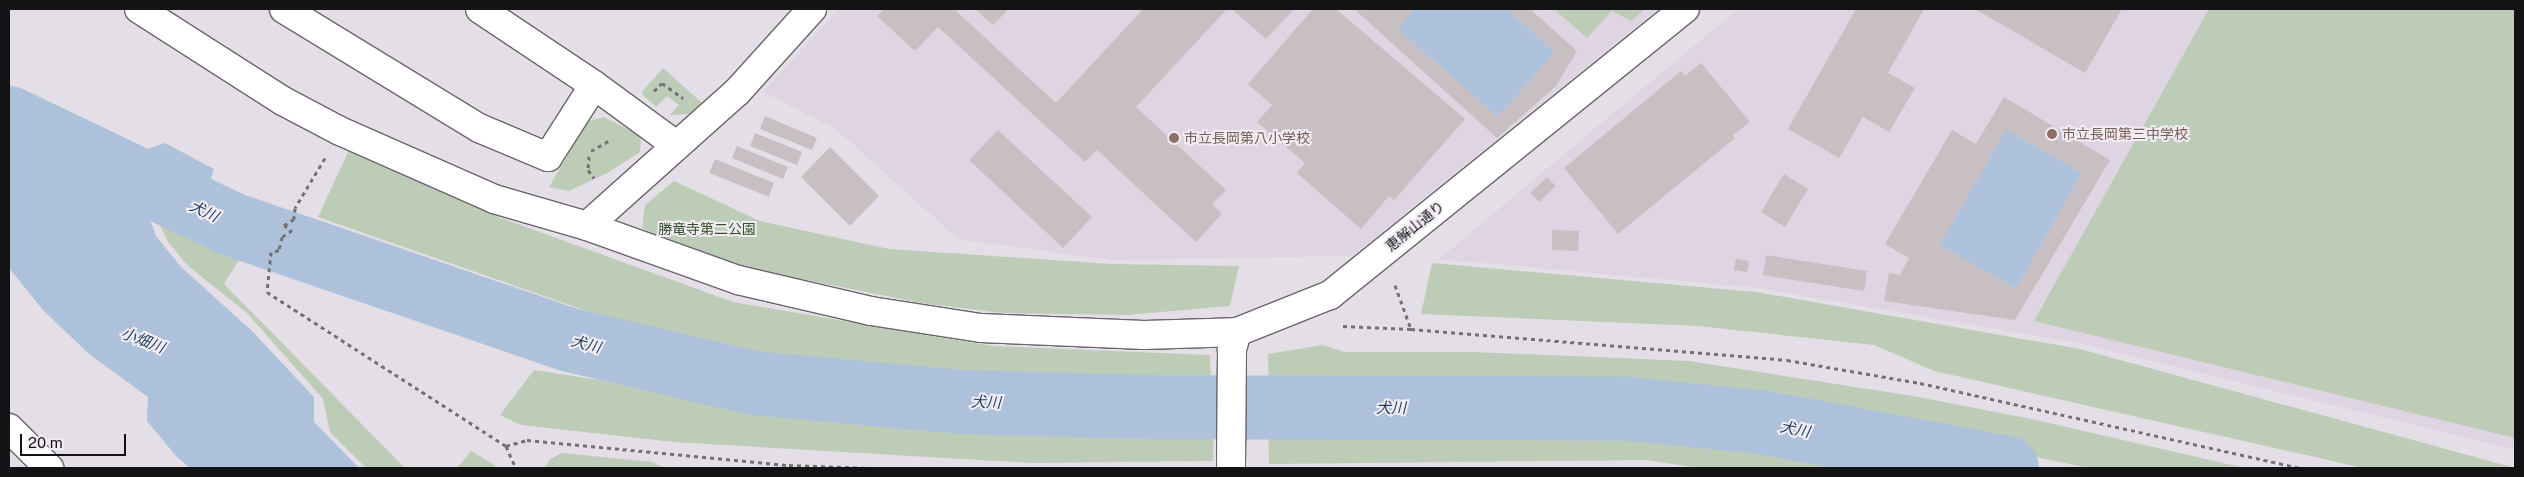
<!DOCTYPE html>
<html>
<head>
<meta charset="utf-8">
<style>
  body { margin:0 }
  #map { position:relative; width:2524px; height:477px; overflow:hidden; background:#e4dfe6; font-family:"Public Sans","Noto Sans JP",sans-serif }
  div>[style] { position:absolute }
  .built>* { inset:0; background:#ded4e2 }
  .green>* { inset:0; background:#bdccb7 }
  .water>* { inset:0; background:#adc2da }
  .river>* { height:64px; margin:-32px; padding:0 32px; transform-origin:32px; border-radius:32px; background:#adc2da }
  .building>* { inset:0; background:#c8bfc2 }
  .path>* { height:3px; margin-top:-1.5px; transform-origin:0; background:repeating-linear-gradient(90deg,#747175 0 4px,transparent 0 8px) }
  .roads { filter:drop-shadow(1px 0 #6a656b) drop-shadow(-1px 0 #6a656b) drop-shadow(0 1px #6a656b) drop-shadow(0 -1px #6a656b) }
  .street>* { height:28px; margin:-14px; padding:0 14px; transform-origin:14px; border-radius:14px; background:#fff }
  .secondary>* { height:28px; margin:-14px; padding:0 14px; transform-origin:14px; border-radius:14px; background:#fff }
  .dots>* { width:14px; height:14px; translate:-50% -50%; box-sizing:border-box; border:2px solid #f1ecf3; border-radius:50% }
  span { translate:-50% -50%; white-space:nowrap; text-align:center; line-height:1.15; -webkit-text-stroke:4px #f1ecf3; paint-order:stroke }
  .education-label { font-size:14px; color:#785e54 }
  .left { translate:0 -50%; text-align:left }
  .street-label { font-size:14px; color:#131214 }
  .park-label { font-size:14px; color:#36512a }
  .water-label { font-size:15px; color:#1c3c5e; font-style:italic }
  .frame { position:absolute; inset:0; border:10px solid #131214; pointer-events:none }
  .scale { position:absolute; left:20px; top:434px; width:106px; height:22px; box-sizing:border-box; border:2px solid #131214; border-top:0; padding-left:6px; font-size:15px; line-height:18px; white-space:nowrap; color:#131214; -webkit-text-stroke:4px #f1ecf3; paint-order:stroke }
</style>
</head>
<body>
<div id="map">
  <div class="built">
    <i style="clip-path:polygon(839px 9px,1658px 9px,1352px 256px,1111px 260px,958px 239px,837px 130px,763px 92px)"></i>
    <i style="clip-path:polygon(1738px 9px,2515px 9px,2515px 450px,2083px 344px,1758px 288px,1439px 259px)"></i>
  </div>
  <div class="green">
    <i style="clip-path:polygon(1554px 9px,1645px 9px,1631px 21px,1612px 11px,1587px 38px)"></i>
    <i style="clip-path:polygon(2209px 9px,2515px 9px,2515px 438px,2034px 321px)"></i>
    <i style="clip-path:polygon(663px 68px,702px 103px,692px 114px,670px 115px,679px 105px,667px 96px,656px 107px,641px 93px)"></i>
    <i style="clip-path:polygon(604px 117px,641px 136px,640px 152px,607px 173px,569px 191px,549px 187px,588px 121px)"></i>
    <i style="clip-path:polygon(349px 150px,501px 218px,733px 302px,992px 346px,1210px 355px,1211px 394px,1075px 390px,807px 360px,667px 339px,318px 217px)"></i>
    <i style="clip-path:polygon(674px 181px,760px 221px,889px 249px,1112px 264px,1239px 266px,1230px 306px,1127px 315px,1003px 313px,921px 303px,698px 258px,642px 228px,645px 205px)"></i>
    <i style="clip-path:polygon(151px 206px,181px 226px,242px 255px,224px 284px,405px 468px,366px 468px,330px 432px,323px 399px,247px 313px,188px 266px,168px 242px)"></i>
    <i style="clip-path:polygon(1432px 263px,1756px 292px,2080px 349px,2515px 468px,2363px 468px,1934px 371px,1874px 345px,1698px 326px,1421px 314px)"></i>
    <i style="clip-path:polygon(1323px 345px,1345px 352px,1474px 352px,1689px 361px,1913px 396px,2036px 420px,2245px 468px,2089px 468px,1830px 415px,1670px 394px,1505px 389px,1349px 390px,1269px 397px,1268px 354px)"></i>
    <i style="clip-path:polygon(534px 370px,755px 404px,1011px 420px,1214px 424px,1213px 461px,1032px 463px,674px 442px,521px 425px,500px 415px)"></i>
    <i style="clip-path:polygon(1268px 423px,1653px 423px,1937px 468px,1700px 468px,1646px 460px,1269px 464px)"></i>
    <i style="clip-path:polygon(471px 451px,493px 464px,497px 468px,457px 468px)"></i>
    <i style="clip-path:polygon(562px 453px,652px 462px,665px 468px,545px 468px,550px 459px)"></i>
  </div>
  <div class="water">
    <i style="clip-path:polygon(1414px 9px,1507px 9px,1555px 52px,1498px 117px,1397px 29px)"></i>
    <i style="clip-path:polygon(9px 88px,89px 143px,130px 155px,165px 143px,214px 169px,196px 226px,144px 203px,156px 236px,181px 267px,252px 331px,314px 397px,314px 422px,359px 468px,190px 468px,176px 456px,147px 421px,148px 397px,89px 354px,43px 310px,9px 268px)"></i>
    <i style="clip-path:polygon(2006px 129px,2082px 173px,2016px 289px,1939px 245px)"></i>
  </div>
  <div class="river">
    <i style="left:9px;top:118px;width:246px;rotate:25.5deg"></i>
    <i style="left:231px;top:224px;width:354px;rotate:18.9deg"></i>
    <i style="left:566px;top:339px;width:192px;rotate:13.2deg"></i>
    <i style="left:753px;top:383px;width:208px;rotate:5.2deg"></i>
    <i style="left:960px;top:402px;width:180px;rotate:1.6deg"></i>
    <i style="left:1140px;top:407px;width:490px;rotate:0.2deg"></i>
    <i style="left:1630px;top:409px;width:131px;rotate:5.7deg"></i>
    <i style="left:1760px;top:422px;width:251px;rotate:10.5deg"></i>
  </div>
  <div class="building">
    <i style="clip-path:polygon(884px 9px,954px 9px,1056px 103px,1143px 9px,1227px 9px,1136px 107px,1226px 190px,1212px 204px,1222px 214px,1196px 242px,1097px 150px,1085px 162px,938px 27px,915px 51px,877px 16px)"></i>
    <i style="clip-path:polygon(975px 9px,1005px 9px,1007px 11px,993px 25px)"></i>
    <i style="clip-path:polygon(1232px 9px,1294px 9px,1266px 39px)"></i>
    <i style="clip-path:polygon(1313px 9px,1336px 9px,1465px 119px,1394px 200px,1389px 196px,1361px 229px,1297px 173px,1305px 163px,1257px 122px,1272px 105px,1248px 84px)"></i>
    <i style="clip-path:polygon(1354px 9px,1414px 9px,1397px 29px,1498px 117px,1555px 52px,1507px 9px,1530px 9px,1577px 51px,1556px 86px,1497px 138px)"></i>
    <i style="clip-path:polygon(1856px 9px,1924px 9px,1888px 73px,1915px 88px,1889px 132px,1863px 117px,1839px 158px,1788px 129px)"></i>
    <i style="clip-path:polygon(1975px 9px,2122px 9px,2085px 73px)"></i>
    <i style="clip-path:polygon(1701px 63px,1750px 122px,1733px 135px,1735px 138px,1618px 234px,1564px 168px,1681px 71px,1685px 76px)"></i>
    <i style="clip-path:polygon(evenodd,2004px 97px,2110px 160px,2015px 320px,1884px 301px,1889px 273px,1900px 275px,1909px 258px,1885px 244px,1952px 130px,1976px 144px,2004px 97px,2006px 129px,2082px 173px,2016px 289px,1939px 245px,2006px 129px)"></i>
    <i style="clip-path:polygon(765px 116px,817px 138px,812px 150px,760px 129px)"></i>
    <i style="clip-path:polygon(998px 130px,1092px 217px,1063px 248px,969px 160px)"></i>
    <i style="clip-path:polygon(755px 133px,802px 152px,797px 165px,750px 146px)"></i>
    <i style="clip-path:polygon(737px 146px,788px 167px,783px 179px,732px 158px)"></i>
    <i style="clip-path:polygon(830px 147px,879px 196px,850px 226px,801px 177px)"></i>
    <i style="clip-path:polygon(715px 159px,774px 183px,769px 197px,709px 173px)"></i>
    <i style="clip-path:polygon(1784px 174px,1808px 189px,1785px 227px,1761px 212px)"></i>
    <i style="clip-path:polygon(1547px 177px,1556px 186px,1539px 202px,1530px 193px)"></i>
    <i style="clip-path:polygon(1552px 230px,1579px 231px,1578px 251px,1552px 250px)"></i>
    <i style="clip-path:polygon(1766px 255px,1867px 271px,1864px 291px,1763px 275px)"></i>
    <i style="clip-path:polygon(1736px 259px,1749px 261px,1747px 272px,1734px 270px)"></i>
  </div>
  <div class="path">
    <i style="left:654px;top:91px;width:11px;rotate:-45deg"></i>
    <i style="left:662px;top:83px;width:26px;rotate:36deg"></i>
    <i style="left:591px;top:151px;width:24px;rotate:-30deg"></i>
    <i style="left:589px;top:156px;width:14px;rotate:94deg"></i>
    <i style="left:588px;top:170px;width:10px;rotate:53deg"></i>
    <i style="left:325px;top:158px;width:58px;rotate:121deg"></i>
    <i style="left:295px;top:208px;width:11px;rotate:95deg"></i>
    <i style="left:294px;top:219px;width:12px;rotate:149deg"></i>
    <i style="left:284px;top:225px;width:9px;rotate:32deg"></i>
    <i style="left:292px;top:230px;width:12px;rotate:145deg"></i>
    <i style="left:282px;top:237px;width:13px;rotate:103deg"></i>
    <i style="left:279px;top:250px;width:8px;rotate:166deg"></i>
    <i style="left:271px;top:252px;width:40px;rotate:95.7deg"></i>
    <i style="left:267px;top:292px;width:284px;rotate:32.8deg"></i>
    <i style="left:506px;top:446px;width:24px;rotate:66deg"></i>
    <i style="left:1395px;top:285px;width:47px;rotate:70deg"></i>
    <i style="left:1343px;top:326px;width:68px;rotate:2.5deg"></i>
    <i style="left:1411px;top:329px;width:377px;rotate:4.7deg"></i>
    <i style="left:1787px;top:360px;width:135px;rotate:9.8deg"></i>
    <i style="left:1920px;top:383px;width:389px;rotate:12.6deg"></i>
    <i style="left:506px;top:446px;width:22px;rotate:-16deg"></i>
    <i style="left:527px;top:440px;width:263px;rotate:5.5deg"></i>
    <i style="left:789px;top:465px;width:81px;rotate:2.1deg"></i>
  </div>
  <div class="roads">
    <div class="street">
      <i style="left:139px;top:9px;width:171px;rotate:32.6deg"></i>
      <i style="left:283px;top:101px;width:64px;rotate:27.8deg"></i>
      <i style="left:340px;top:131px;width:168px;rotate:23.8deg"></i>
      <i style="left:494px;top:199px;width:97px;rotate:16.2deg"></i>
      <i style="left:587px;top:226px;width:160px;rotate:19.7deg"></i>
      <i style="left:738px;top:280px;width:137px;rotate:13.1deg"></i>
      <i style="left:871px;top:311px;width:111px;rotate:8.8deg"></i>
      <i style="left:981px;top:328px;width:163px;rotate:2.5deg"></i>
      <i style="left:1144px;top:335px;width:93px;rotate:-1.8deg"></i>
      <i style="left:1237px;top:332px;width:19px;rotate:106deg"></i>
      <i style="left:1232px;top:350px;width:118px;rotate:90.5deg"></i>
      <i style="left:284px;top:9px;width:228px;rotate:31.4deg"></i>
      <i style="left:479px;top:128px;width:75px;rotate:22.8deg"></i>
      <i style="left:548px;top:157px;width:85px;rotate:-57.4deg"></i>
      <i style="left:594px;top:85px;width:102px;rotate:36.2deg"></i>
      <i style="left:480px;top:9px;width:137px;rotate:33.7deg"></i>
      <i style="left:587px;top:226px;width:201px;rotate:-41.8deg"></i>
      <i style="left:737px;top:92px;width:112px;rotate:-47.9deg"></i>
    </div>
    <div class="secondary">
      <i style="left:1237px;top:332px;width:100px;rotate:-21.7deg"></i>
      <i style="left:1330px;top:295px;width:456px;rotate:-38.9deg"></i>
      <i style="left:9px;top:428px;width:57px;rotate:45deg"></i>
    </div>
  </div>
  <div class="dots">
    <i style="left:2052px;top:134px;background:#8d6e63"></i>
    <i style="left:1174px;top:138px;background:#8d6e63"></i>
  </div>
  <div class="education-label">
    <span class="left" style="left:2062px;top:134px">市立長岡第三中学校</span>
    <span class="left" style="left:1184px;top:138px">市立長岡第八小学校</span>
  </div>
  <div class="street-label">
    <span style="left:1415px;top:226px;rotate:-39deg">恵解山通り</span>
  </div>
  <div class="park-label">
    <span style="left:707px;top:229px">勝竜寺第二公園</span>
  </div>
  <div class="water-label">
    <span style="left:204px;top:211px;rotate:25deg">犬川</span>
    <span style="left:143px;top:340px;rotate:21deg">小畑川</span>
    <span style="left:586px;top:344px;rotate:14deg">犬川</span>
    <span style="left:986px;top:402px;rotate:2deg">犬川</span>
    <span style="left:1391px;top:408px">犬川</span>
    <span style="left:1795px;top:429px;rotate:11deg">犬川</span>
  </div>
  <div class="frame"></div>
  <div class="scale">20 m</div>
</div>
</body>
</html>
